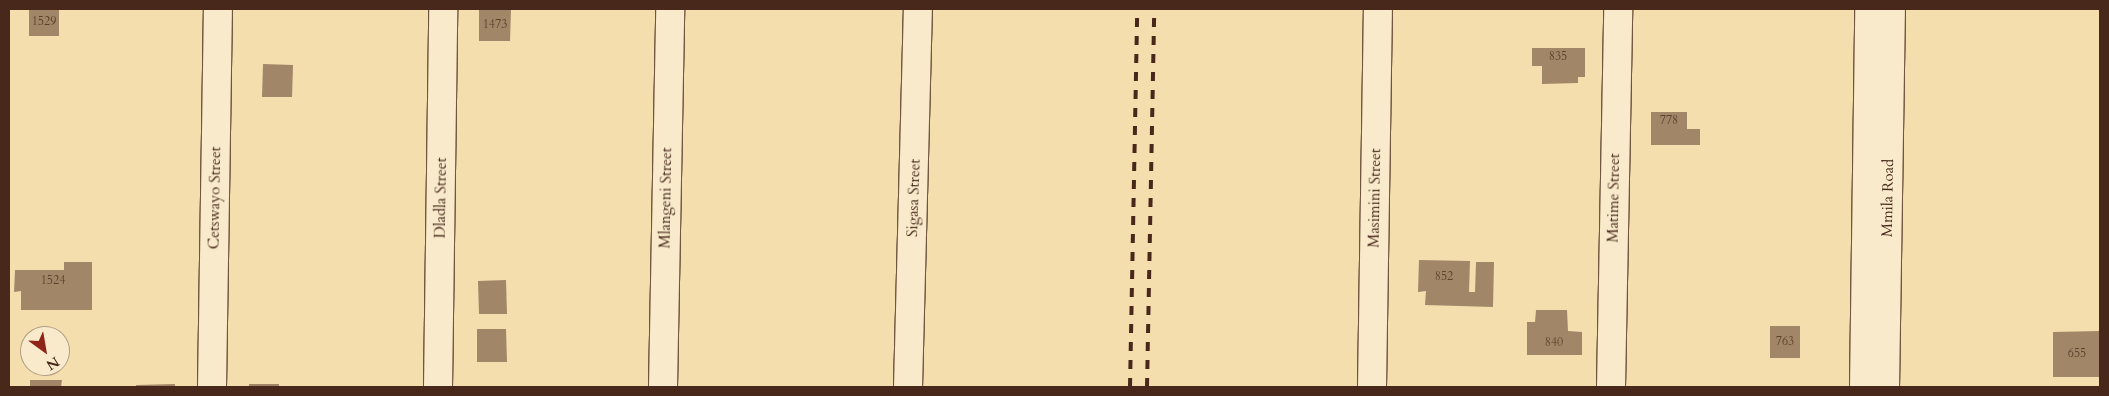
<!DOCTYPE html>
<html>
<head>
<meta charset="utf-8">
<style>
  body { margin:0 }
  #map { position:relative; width:2109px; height:396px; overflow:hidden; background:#f4deae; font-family:Cardo,serif }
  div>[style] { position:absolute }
  .building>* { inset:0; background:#a18767 }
  .roads { filter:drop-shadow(1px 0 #725640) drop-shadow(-1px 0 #725640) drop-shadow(0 1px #725640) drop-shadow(0 -1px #725640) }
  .street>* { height:28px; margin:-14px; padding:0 14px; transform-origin:14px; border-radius:14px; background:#f8eaca }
  .secondary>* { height:28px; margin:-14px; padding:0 14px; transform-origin:14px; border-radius:14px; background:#f8eaca }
  .rail>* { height:4px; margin-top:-2px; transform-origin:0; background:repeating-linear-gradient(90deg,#47281b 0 9px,transparent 0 18px) }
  span { translate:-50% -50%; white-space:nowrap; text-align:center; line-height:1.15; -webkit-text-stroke:4px #f8eaca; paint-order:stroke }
  .number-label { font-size:12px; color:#5e402e }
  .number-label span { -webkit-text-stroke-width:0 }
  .street-label { font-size:15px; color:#47281b }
  .frame { position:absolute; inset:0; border:10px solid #47281b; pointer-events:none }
  .north { position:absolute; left:20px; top:326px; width:50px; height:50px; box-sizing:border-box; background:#f8eaca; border:1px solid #b19c84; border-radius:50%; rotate:148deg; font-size:14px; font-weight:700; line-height:20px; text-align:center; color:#47281b }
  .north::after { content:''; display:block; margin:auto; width:18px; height:22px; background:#8f2418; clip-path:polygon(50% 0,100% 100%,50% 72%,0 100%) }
</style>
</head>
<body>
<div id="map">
  <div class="building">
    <i style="clip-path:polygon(29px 9px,59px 9px,59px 36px,29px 36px)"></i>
    <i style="clip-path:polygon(479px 9px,511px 9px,510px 41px,479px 41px)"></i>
    <i style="clip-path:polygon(1532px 48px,1585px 48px,1585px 77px,1578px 77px,1578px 83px,1542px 84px,1542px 66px,1532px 66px)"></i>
    <i style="clip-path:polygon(263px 64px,293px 65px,292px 97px,262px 97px)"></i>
    <i style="clip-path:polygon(1651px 112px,1687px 112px,1687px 129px,1700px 129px,1700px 145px,1651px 145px)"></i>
    <i style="clip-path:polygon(1419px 260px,1470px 261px,1469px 292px,1475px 292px,1476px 262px,1494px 262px,1493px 307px,1425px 305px,1426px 291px,1418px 292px)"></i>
    <i style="clip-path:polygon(64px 262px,92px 262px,92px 310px,21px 310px,21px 291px,14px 292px,15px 270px,64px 270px)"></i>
    <i style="clip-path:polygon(506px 280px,507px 314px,479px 314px,478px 281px)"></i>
    <i style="clip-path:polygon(1536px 310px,1567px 310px,1568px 331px,1582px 332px,1582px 355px,1527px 355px,1527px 322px,1535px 322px)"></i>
    <i style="clip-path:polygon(1770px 326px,1800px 326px,1800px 358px,1770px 358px)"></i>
    <i style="clip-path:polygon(477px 329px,506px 329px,507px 362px,477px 362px)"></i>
    <i style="clip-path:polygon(2100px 331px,2100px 377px,2053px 377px,2053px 332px)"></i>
    <i style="clip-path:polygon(30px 380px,62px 380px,61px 387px,30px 387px)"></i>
    <i style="clip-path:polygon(175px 384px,175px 387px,136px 387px,136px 385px)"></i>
    <i style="clip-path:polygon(249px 384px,279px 384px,279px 387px,249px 387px)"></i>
  </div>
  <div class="roads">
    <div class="street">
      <i style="left:212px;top:387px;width:378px;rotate:-89.1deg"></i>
      <i style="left:438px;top:387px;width:378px;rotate:-89.2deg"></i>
      <i style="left:663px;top:387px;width:378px;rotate:-88.9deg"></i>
      <i style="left:908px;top:387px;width:378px;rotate:-88.5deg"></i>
      <i style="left:1372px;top:387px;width:378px;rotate:-89.1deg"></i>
      <i style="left:1611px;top:387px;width:378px;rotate:-88.9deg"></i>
    </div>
    <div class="secondary">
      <i style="left:1864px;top:387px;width:378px;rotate:-89.2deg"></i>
      <i style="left:1885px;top:387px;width:378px;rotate:-89.1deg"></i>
    </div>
  </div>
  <div class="rail">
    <i style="left:1130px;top:387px;width:378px;rotate:-88.9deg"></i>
    <i style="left:1147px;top:387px;width:378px;rotate:-88.9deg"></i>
  </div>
  <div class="number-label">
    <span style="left:44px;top:22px">1529</span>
    <span style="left:495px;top:25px">1473</span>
    <span style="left:1558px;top:57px">835</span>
    <span style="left:1669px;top:121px">778</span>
    <span style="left:1444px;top:277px">852</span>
    <span style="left:53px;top:281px">1524</span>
    <span style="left:1785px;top:342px">763</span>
    <span style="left:1554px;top:343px">840</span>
    <span style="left:2077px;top:354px">655</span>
  </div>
  <div class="street-label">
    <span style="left:215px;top:198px;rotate:-89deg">Cetswayo Street</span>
    <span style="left:441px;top:198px;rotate:-89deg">Dladla Street</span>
    <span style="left:666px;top:198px;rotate:-89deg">Mlangeni Street</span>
    <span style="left:914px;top:198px;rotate:-88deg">Sigasa Street</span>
    <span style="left:1375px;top:198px;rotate:-89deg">Masimini Street</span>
    <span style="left:1614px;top:198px;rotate:-89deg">Matime Street</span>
    <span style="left:1888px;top:198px;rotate:-89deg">Mmila Road</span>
  </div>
  <div class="frame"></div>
  <div class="north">N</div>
</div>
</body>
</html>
